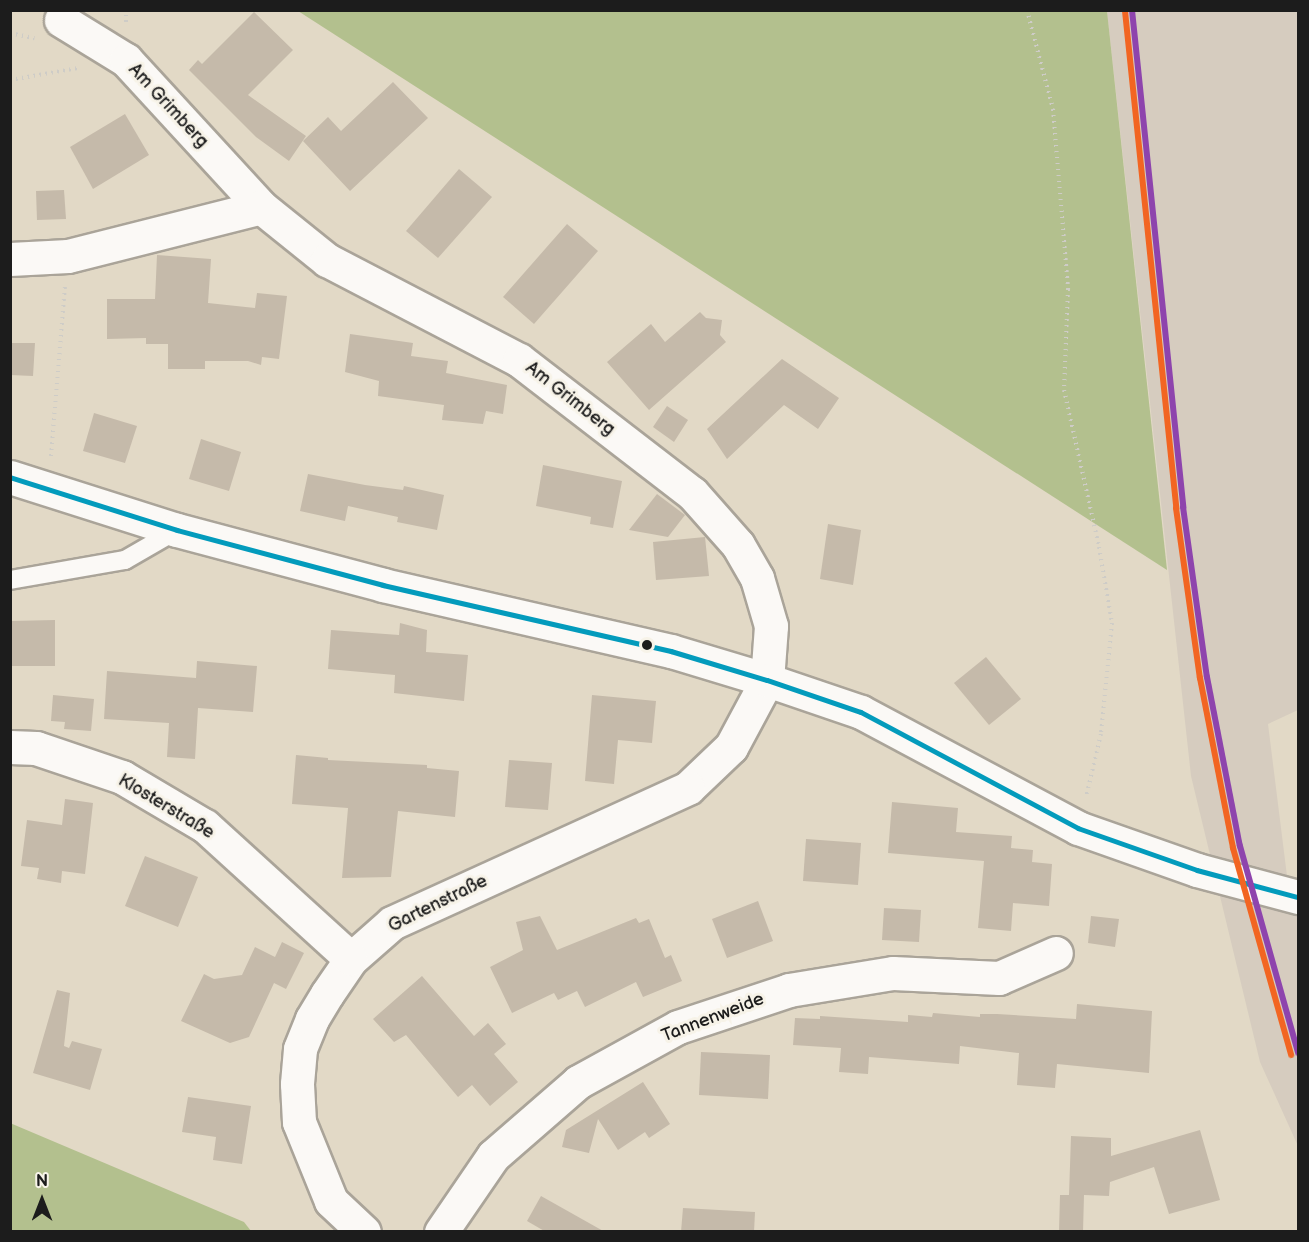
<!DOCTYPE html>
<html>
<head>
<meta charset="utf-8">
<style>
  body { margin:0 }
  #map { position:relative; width:1309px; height:1242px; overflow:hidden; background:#e2d9c6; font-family:"Balsamiq Sans",sans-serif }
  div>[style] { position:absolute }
  .industrial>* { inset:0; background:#d6ccbf }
  .forest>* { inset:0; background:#b3c08e }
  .building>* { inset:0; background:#c5baaa }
  .path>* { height:4px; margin-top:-2px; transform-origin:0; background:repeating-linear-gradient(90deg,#ceccc7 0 1.5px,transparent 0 6px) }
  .roads { filter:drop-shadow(2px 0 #aaa499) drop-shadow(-2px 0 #aaa499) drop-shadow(0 2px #aaa499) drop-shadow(0 -2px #aaa499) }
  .lane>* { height:18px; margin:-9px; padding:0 9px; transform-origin:9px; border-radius:9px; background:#fbf9f6 }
  .street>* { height:33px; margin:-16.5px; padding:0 16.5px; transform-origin:16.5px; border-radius:16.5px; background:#fbf9f6 }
  .secondary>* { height:33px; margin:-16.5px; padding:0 16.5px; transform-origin:16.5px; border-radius:16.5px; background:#fbf9f6 }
  .bus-1>* { height:4.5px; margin:-2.25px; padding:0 2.25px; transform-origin:2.25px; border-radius:2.25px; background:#039bbc }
  .rail-1>* { height:6px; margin:-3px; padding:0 3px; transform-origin:3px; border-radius:3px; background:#8e44ad }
  .rail-2>* { height:6px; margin:-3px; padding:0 3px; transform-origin:3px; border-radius:3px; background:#f26522 }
  .dots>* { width:16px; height:16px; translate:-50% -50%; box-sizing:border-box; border:3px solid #f7f3e8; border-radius:50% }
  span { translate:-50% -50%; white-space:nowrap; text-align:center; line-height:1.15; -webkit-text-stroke:6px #f7f3e8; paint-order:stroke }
  .street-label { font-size:18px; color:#1c1c1c }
  .frame { position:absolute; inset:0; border:12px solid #1c1c1c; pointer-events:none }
  .north { position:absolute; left:12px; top:1170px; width:60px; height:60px; -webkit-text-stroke:4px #f7f3e8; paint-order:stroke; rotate:0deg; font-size:16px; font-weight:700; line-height:24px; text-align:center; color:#1c1c1c }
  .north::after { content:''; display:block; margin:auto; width:21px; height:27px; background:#1c1c1c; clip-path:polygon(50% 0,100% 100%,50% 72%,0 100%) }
</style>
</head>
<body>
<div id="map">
  <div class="industrial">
    <i style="clip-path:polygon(1107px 11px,1298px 11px,1298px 710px,1268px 724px,1287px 876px,1298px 908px,1298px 1146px,1260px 1062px,1191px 776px)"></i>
  </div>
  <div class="forest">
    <i style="clip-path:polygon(298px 11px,1107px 11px,1167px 570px)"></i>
    <i style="clip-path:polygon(10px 1123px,244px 1222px,251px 1231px,11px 1231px)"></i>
  </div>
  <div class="building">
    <i style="clip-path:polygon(254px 12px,293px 50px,248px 95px,306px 136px,289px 161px,256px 137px,189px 70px,198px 60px,202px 64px)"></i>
    <i style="clip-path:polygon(393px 82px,428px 118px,350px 191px,303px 141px,328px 117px,341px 131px)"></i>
    <i style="clip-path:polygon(125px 114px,149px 155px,93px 189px,70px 147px)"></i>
    <i style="clip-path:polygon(459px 169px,492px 197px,438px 258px,406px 231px)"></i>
    <i style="clip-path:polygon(64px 190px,66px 219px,37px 220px,36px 191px)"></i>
    <i style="clip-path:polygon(567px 224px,598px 251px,534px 324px,503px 297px)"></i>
    <i style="clip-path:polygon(157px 255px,211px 259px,208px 303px,255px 308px,257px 293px,287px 296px,279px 359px,262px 357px,261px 365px,248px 361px,205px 361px,205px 369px,168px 369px,168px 344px,146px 344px,146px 338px,107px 339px,107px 299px,155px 299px)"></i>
    <i style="clip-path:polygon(700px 312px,706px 318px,722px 320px,720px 335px,726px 342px,649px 410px,607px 362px,651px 324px,665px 342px)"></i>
    <i style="clip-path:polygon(350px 334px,413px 343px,411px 356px,448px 361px,446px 373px,507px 385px,503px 414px,486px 411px,483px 424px,442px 420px,444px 405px,378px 396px,379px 381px,345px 372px)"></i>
    <i style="clip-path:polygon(10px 343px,35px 343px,33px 376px,10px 375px)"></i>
    <i style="clip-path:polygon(782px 359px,839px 398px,818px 429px,784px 405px,727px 459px,707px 429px)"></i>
    <i style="clip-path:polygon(667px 406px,688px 420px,674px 442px,653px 427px)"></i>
    <i style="clip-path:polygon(94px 413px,137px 426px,125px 463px,83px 451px)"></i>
    <i style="clip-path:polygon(201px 439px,241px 452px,229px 491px,189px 479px)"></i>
    <i style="clip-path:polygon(543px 465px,622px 481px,613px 528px,590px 524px,591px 517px,536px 506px)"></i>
    <i style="clip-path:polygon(308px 474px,365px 485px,403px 490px,404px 486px,444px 495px,437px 530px,397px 522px,398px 517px,348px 506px,345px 521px,300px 511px)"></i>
    <i style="clip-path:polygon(657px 494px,685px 515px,668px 537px,629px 530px)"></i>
    <i style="clip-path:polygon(828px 524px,861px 530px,853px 585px,820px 579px)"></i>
    <i style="clip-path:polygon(705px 537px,709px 576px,656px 580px,653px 542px)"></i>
    <i style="clip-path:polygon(55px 620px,55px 666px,10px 666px,10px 621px)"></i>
    <i style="clip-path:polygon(400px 623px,427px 630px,426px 652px,468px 655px,464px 701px,394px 693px,395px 675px,328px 669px,331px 630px,399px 635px)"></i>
    <i style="clip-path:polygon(986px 657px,1021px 699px,989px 725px,954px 683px)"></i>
    <i style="clip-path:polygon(197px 661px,257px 666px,253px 712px,198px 708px,195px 759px,167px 757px,169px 723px,104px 719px,107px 671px,196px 678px)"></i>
    <i style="clip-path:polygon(53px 695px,94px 699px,91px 731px,64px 729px,65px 722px,51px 721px)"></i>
    <i style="clip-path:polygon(592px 695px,656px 701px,652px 743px,618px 740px,614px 784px,585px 781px)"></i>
    <i style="clip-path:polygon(296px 755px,328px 758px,328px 760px,427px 765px,427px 768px,459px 771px,455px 817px,398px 811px,391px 877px,342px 878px,348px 808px,292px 804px)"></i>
    <i style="clip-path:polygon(509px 760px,552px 763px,548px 810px,505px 807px)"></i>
    <i style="clip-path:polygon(65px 799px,93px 803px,85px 874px,62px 871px,61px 883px,37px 879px,39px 868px,21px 866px,27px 820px,62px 825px)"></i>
    <i style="clip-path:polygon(892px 802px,958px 808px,956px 832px,1012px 836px,1011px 848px,1033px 850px,1032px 862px,1052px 864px,1049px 906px,1013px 903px,1011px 931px,978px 928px,984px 861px,888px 853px)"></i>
    <i style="clip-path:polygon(806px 839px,861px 843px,858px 885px,803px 881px)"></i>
    <i style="clip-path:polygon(145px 856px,198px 877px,178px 927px,125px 906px)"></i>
    <i style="clip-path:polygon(758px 901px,773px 941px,727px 958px,712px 919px)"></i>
    <i style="clip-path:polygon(884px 908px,921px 910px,919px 942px,882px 940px)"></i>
    <i style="clip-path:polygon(540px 916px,557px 950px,636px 918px,639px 923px,649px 919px,665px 958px,671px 955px,682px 981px,643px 997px,636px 982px,585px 1007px,577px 991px,558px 1000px,554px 993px,512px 1013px,490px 967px,523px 950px,516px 922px)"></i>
    <i style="clip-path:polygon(1091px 916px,1119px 919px,1115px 947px,1088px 943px)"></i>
    <i style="clip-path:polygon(282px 942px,304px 953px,286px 989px,274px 983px,249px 1037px,230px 1043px,181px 1021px,204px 974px,214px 979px,242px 975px,255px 947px,275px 957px)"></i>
    <i style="clip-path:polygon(422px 976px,474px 1036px,488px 1023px,506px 1044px,494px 1054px,518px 1082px,490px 1106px,472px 1085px,458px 1097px,406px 1035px,394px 1042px,373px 1019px)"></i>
    <i style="clip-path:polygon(57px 990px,70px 993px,64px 1046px,69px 1048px,72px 1041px,102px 1049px,90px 1090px,33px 1073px)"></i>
    <i style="clip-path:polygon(1077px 1004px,1152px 1011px,1149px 1073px,1057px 1064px,1055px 1088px,1017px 1085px,1019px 1053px,960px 1046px,959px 1064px,869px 1057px,868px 1074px,839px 1072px,841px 1048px,793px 1045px,795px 1018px,820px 1019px,820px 1016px,908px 1022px,908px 1015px,932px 1017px,933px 1013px,980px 1017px,980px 1014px,997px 1014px,1076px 1019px)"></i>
    <i style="clip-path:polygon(701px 1052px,770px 1055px,768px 1099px,699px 1095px)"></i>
    <i style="clip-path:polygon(643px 1082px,670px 1124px,649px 1138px,645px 1132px,618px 1150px,598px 1119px,589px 1153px,562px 1147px,566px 1130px)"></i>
    <i style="clip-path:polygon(188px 1097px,251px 1106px,242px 1164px,213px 1160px,216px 1137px,182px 1132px)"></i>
    <i style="clip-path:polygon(1200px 1130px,1220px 1200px,1169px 1214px,1154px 1167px,1110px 1182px,1109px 1196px,1084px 1195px,1083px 1232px,1059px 1232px,1060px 1195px,1069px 1195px,1071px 1136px,1111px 1138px,1111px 1156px)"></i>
    <i style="clip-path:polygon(541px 1196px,605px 1232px,546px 1232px,527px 1221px)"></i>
    <i style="clip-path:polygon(683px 1208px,755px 1212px,754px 1232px,681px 1232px)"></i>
  </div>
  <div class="path">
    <i style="left:1027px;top:10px;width:102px;rotate:75.3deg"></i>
    <i style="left:1053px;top:109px;width:181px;rotate:85.2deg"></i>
    <i style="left:1068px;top:289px;width:101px;rotate:92.3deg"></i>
    <i style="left:1064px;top:390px;width:161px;rotate:77.4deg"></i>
    <i style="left:1099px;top:547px;width:77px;rotate:80.3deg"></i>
    <i style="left:1112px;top:623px;width:112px;rotate:95.7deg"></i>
    <i style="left:1101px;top:734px;width:65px;rotate:103.4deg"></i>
    <i style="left:126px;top:22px;width:12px;rotate:-90deg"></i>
    <i style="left:10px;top:33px;width:25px;rotate:12deg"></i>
    <i style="left:10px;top:80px;width:69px;rotate:-10deg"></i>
    <i style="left:51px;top:456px;width:170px;rotate:-85.3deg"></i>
  </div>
  <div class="roads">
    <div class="lane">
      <i style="left:10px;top:580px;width:117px;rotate:-9.9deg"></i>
      <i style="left:125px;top:560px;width:60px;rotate:-30deg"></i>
    </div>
    <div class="street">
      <i style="left:61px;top:20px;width:76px;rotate:31.6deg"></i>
      <i style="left:126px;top:60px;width:200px;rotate:47.4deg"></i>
      <i style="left:261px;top:207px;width:85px;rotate:38.8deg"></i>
      <i style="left:327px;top:260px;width:216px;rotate:27.5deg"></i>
      <i style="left:519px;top:360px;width:218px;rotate:37.6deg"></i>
      <i style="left:692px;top:493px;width:69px;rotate:48.5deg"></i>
      <i style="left:738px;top:545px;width:38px;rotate:60deg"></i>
      <i style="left:757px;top:578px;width:50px;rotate:73.7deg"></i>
      <i style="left:771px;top:626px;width:54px;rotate:94.2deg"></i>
      <i style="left:767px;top:680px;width:76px;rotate:118.2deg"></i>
      <i style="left:731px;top:747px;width:59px;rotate:136.4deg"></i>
      <i style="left:688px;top:788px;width:325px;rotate:155.5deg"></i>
      <i style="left:392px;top:923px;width:55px;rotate:138.7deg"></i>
      <i style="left:351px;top:959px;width:42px;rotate:124.4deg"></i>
      <i style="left:327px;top:994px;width:29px;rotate:121deg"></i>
      <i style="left:312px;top:1019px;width:32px;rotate:112deg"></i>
      <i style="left:300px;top:1049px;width:35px;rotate:95deg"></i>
      <i style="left:297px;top:1084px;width:38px;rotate:87deg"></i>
      <i style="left:299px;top:1122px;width:85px;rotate:67.9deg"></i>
      <i style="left:331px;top:1201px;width:45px;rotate:43.2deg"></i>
      <i style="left:10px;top:259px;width:58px;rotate:-3deg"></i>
      <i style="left:68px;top:256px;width:199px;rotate:-14.2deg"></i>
      <i style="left:10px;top:747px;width:26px;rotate:2deg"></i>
      <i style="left:36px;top:748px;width:91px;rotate:18.6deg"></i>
      <i style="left:122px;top:777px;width:96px;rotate:30.6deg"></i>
      <i style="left:205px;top:826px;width:197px;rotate:42.3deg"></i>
      <i style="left:441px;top:1232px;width:92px;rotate:-55.6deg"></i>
      <i style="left:493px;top:1156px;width:113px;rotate:-41deg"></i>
      <i style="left:578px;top:1082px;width:114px;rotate:-28.8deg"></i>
      <i style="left:678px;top:1027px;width:117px;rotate:-18.4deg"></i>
      <i style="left:789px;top:990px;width:105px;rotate:-9.3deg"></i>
      <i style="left:893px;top:973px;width:106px;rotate:2.7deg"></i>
      <i style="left:999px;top:978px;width:62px;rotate:-23.7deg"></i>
    </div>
    <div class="secondary">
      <i style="left:10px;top:477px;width:175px;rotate:17.6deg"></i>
      <i style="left:177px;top:530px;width:213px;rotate:14.9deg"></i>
      <i style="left:383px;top:585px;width:295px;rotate:12.9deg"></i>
      <i style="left:671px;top:651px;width:100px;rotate:16.8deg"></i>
      <i style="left:767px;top:680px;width:99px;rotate:18.8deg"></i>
      <i style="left:861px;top:712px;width:246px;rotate:28.1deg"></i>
      <i style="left:1078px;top:828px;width:126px;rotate:19.4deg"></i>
      <i style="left:1197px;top:870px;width:105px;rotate:15deg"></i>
    </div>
  </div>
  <div class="bus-1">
    <i style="left:10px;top:477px;width:175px;rotate:17.6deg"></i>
    <i style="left:177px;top:530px;width:213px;rotate:14.9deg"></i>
    <i style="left:383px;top:585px;width:295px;rotate:12.9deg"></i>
    <i style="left:671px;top:651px;width:100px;rotate:16.8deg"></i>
    <i style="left:767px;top:680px;width:99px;rotate:18.8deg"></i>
    <i style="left:861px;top:712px;width:246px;rotate:28.1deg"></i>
    <i style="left:1078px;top:828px;width:126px;rotate:19.4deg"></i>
    <i style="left:1197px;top:870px;width:105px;rotate:15deg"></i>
  </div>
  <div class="rail-1">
    <i style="left:1132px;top:10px;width:500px;rotate:84.1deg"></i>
    <i style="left:1183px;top:507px;width:172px;rotate:82deg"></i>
    <i style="left:1207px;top:677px;width:172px;rotate:79deg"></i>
    <i style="left:1240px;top:846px;width:215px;rotate:74.3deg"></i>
  </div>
  <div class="rail-2">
    <i style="left:1125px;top:11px;width:500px;rotate:84.1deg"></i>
    <i style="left:1176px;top:508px;width:172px;rotate:82deg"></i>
    <i style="left:1200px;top:678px;width:173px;rotate:79deg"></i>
    <i style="left:1233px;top:848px;width:215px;rotate:74.3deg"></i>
  </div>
  <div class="dots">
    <i style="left:647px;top:645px;background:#1c1c1c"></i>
  </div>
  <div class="street-label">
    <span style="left:168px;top:106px;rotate:47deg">Am Grimberg</span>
    <span style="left:570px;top:399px;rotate:38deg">Am Grimberg</span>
    <span style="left:166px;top:807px;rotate:31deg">Klosterstraße</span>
    <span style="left:438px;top:904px;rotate:-26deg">Gartenstraße</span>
    <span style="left:713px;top:1018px;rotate:-21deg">Tannenweide</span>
  </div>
  <div class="frame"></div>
  <div class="north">N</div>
</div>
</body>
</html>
